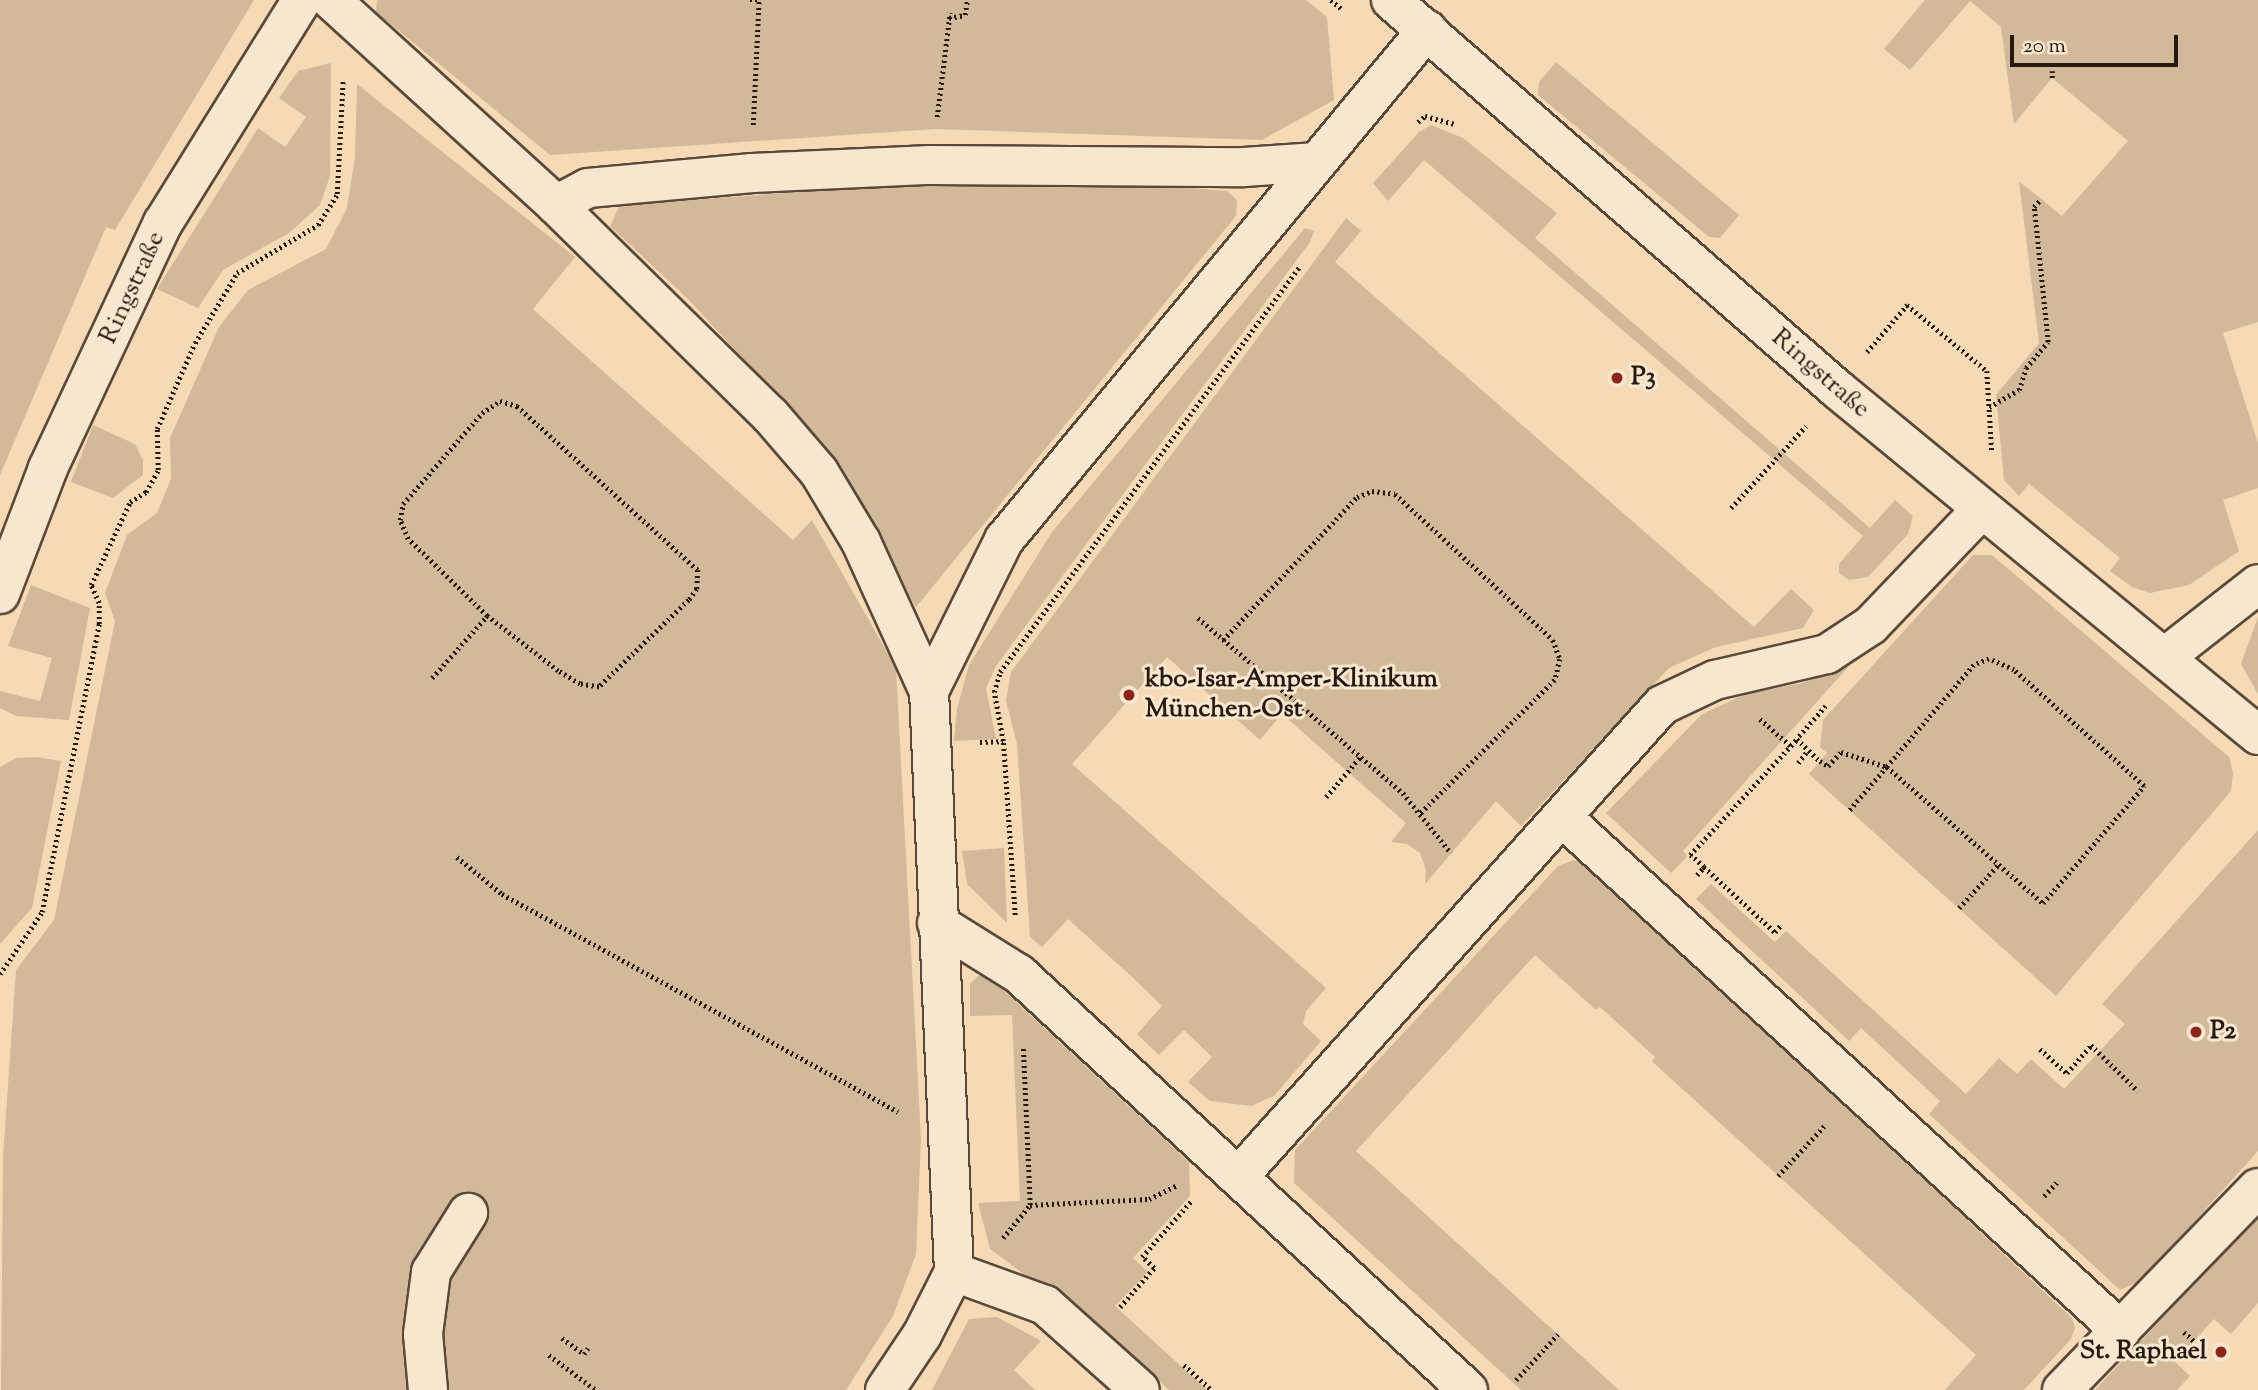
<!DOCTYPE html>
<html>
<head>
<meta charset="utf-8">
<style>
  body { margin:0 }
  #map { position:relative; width:2258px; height:1390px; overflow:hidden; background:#f5dab5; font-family:"Sorts Mill Goudy",serif }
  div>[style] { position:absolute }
  .green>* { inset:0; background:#d2b999 }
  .path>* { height:4.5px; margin-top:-2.25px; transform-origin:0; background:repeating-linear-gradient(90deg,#261910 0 2px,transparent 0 5.5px) }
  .roads { filter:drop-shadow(2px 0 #5a4939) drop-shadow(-2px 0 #5a4939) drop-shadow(0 2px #5a4939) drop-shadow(0 -2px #5a4939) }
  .minor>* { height:38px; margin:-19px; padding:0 19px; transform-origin:19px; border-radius:19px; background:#f8e7cf }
  .dots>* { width:19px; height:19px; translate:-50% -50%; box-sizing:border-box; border:4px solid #f8e7cf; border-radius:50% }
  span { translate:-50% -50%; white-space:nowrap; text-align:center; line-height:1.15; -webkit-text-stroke:6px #f8e7cf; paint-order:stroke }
  .street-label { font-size:26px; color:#261910 }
  .poi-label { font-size:26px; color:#261910; font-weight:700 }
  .left { translate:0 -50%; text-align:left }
  .right { translate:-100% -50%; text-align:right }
  .scale { position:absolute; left:2010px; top:35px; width:168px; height:32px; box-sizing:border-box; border:4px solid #261910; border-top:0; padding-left:9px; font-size:21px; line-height:24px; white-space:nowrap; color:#261910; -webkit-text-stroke:5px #f8e7cf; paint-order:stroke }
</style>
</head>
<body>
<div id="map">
  <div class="green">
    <i style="clip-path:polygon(0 0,254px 0,115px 230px,106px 227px,0 475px)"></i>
    <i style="clip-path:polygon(377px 0,1306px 0,1327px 17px,1334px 100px,1262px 140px,935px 129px,550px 155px,376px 12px)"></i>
    <i style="clip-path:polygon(1925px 0,2258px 0,2258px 322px,2223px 333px,2258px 443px,2258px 488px,2223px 500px,2239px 551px,2189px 585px,2150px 593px,2132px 587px,2110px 571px,2120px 558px,2029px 484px,2019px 496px,2004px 480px,1996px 395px,2039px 343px,2019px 181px,2062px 216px,2128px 141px,2052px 78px,2014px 124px,2001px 27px,1970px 1px,1910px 70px,1884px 49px)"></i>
    <i style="clip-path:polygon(1556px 62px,1739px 215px,1720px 238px,1709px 237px,1538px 95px,1539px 82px)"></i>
    <i style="clip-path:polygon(331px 63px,330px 176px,320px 205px,289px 233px,223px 270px,198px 308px,157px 289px,258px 128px,285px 147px,306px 117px,279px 98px,298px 71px)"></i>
    <i style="clip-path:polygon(357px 84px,575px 257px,533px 309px,793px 540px,812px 520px,896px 668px,921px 1139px,916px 1254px,893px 1316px,846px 1390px,1px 1390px,3px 1158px,16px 970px,54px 920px,115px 621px,105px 593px,127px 535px,157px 513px,171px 479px,170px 438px,219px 327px,248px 290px,326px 249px,347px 208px,355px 157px)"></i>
    <i style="clip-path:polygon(1431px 125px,1463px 138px,1557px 213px,1535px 238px,1870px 528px,1895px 500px,1913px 516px,1908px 534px,1868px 577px,1849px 580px,1839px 573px,1839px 564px,1863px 536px,1424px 160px,1388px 201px,1373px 183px,1419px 132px)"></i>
    <i style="clip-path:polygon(1145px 184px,1227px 191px,1237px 200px,1236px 216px,916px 607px,807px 428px,688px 299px,610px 226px,620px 205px,885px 186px)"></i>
    <i style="clip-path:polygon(1346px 218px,1361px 231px,1335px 262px,1754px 627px,1791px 589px,1814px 610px,1803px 628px,1716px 647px,1669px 668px,1521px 826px,1496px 801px,1425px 884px,1426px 870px,1420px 853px,1407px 844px,1391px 842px,1406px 823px,1282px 714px,1260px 740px,1167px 657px,1072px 764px,1326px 988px,1306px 1011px,1303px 1024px,1321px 1041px,1274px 1096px,1251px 1106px,1210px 1101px,1188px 1082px,1212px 1057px,1184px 1030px,1159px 1055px,1137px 1034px,1162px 1006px,1131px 976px,1068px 919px,1042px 947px,1030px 937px,1017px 744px,1006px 701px,1011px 672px)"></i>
    <i style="clip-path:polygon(1305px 228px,1314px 231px,1310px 242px,996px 666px,986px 688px,996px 739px,954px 741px,957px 709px,969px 665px,1052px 532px)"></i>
    <i style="clip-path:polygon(93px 425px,135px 444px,143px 460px,143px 475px,113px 498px,71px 482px)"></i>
    <i style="clip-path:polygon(1973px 555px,1992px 555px,2229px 757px,2233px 773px,2231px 791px,2056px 996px,1809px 774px,1827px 753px,1820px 747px,1823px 720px)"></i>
    <i style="clip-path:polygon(31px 585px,90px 608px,69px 720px,16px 716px,0 708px,0 691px,40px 701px,52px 658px,8px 646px)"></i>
    <i style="clip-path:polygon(2258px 617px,2258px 694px,2241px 664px)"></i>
    <i style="clip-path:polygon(1850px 665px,1683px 851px,1687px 857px,1671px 873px,1606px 813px,1702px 714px,1746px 694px,1802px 683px)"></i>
    <i style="clip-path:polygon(36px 757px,61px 761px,32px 908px,0 944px,0 767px,16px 758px)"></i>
    <i style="clip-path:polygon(2258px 830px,2258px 1151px,2142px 1280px,2120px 1290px,1929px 1114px,1940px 1101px,1861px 1028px,1849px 1041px,1696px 899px,1711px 884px,1775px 942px,1786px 931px,1966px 1094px,1999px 1058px,2017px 1074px,2031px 1059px,2064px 1089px,2125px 1024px,2102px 1004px)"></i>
    <i style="clip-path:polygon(1004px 848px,1004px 849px,1007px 923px,967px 884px,962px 851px)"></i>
    <i style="clip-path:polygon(1574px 860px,1589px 866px,2072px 1318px,2075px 1328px,2071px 1339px,2024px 1390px,1945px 1390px,1976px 1355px,1657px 1066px,1652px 1061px,1655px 1057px,1600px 1007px,1596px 1010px,1535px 955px,1356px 1151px,1619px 1390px,1521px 1390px,1294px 1183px,1295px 1150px,1558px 866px)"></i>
    <i style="clip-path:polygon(978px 976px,988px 976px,1189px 1162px,1190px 1196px,1133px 1258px,1148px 1272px,1115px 1306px,1207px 1390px,1169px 1390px,1058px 1287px,1025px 1275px,990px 1249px,978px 1203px,1020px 1201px,1012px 1015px,970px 1016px,970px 984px)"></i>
    <i style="clip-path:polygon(2258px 1216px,2258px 1303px,2231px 1334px,2214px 1319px,2175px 1362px,2190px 1376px,2177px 1390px,2095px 1390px)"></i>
    <i style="clip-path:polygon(997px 1317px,1041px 1341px,1014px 1370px,1035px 1390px,932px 1390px,969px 1319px)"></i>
  </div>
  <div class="path">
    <i style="left:750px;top:0;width:9px"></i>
    <i style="left:1331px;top:0;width:16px;rotate:40deg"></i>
    <i style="left:949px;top:18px;width:16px;rotate:-11deg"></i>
    <i style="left:965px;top:15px;width:15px;rotate:-82deg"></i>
    <i style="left:2052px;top:78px;width:7px;rotate:-90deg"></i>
    <i style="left:937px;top:117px;width:105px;rotate:-82.9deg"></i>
    <i style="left:1418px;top:122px;width:9px;rotate:-41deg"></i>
    <i style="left:1425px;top:116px;width:31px;rotate:15deg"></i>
    <i style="left:753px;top:125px;width:125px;rotate:-87.3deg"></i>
    <i style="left:1867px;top:352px;width:62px;rotate:-49.6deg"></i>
    <i style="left:1907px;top:305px;width:104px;rotate:39.5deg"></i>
    <i style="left:1987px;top:371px;width:81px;rotate:86.5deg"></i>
    <i style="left:500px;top:401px;width:18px;rotate:16deg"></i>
    <i style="left:517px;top:406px;width:244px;rotate:42.2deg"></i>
    <i style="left:698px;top:570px;width:19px;rotate:93deg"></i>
    <i style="left:697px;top:589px;width:14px;rotate:126deg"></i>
    <i style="left:689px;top:600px;width:125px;rotate:136deg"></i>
    <i style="left:599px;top:687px;width:19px;rotate:-171deg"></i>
    <i style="left:580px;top:684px;width:26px;rotate:-149deg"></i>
    <i style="left:558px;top:671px;width:90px;rotate:-142.2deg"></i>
    <i style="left:487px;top:616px;width:110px;rotate:-135.7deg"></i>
    <i style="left:408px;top:539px;width:21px;rotate:-113deg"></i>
    <i style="left:400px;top:520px;width:16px;rotate:-79deg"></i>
    <i style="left:403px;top:504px;width:121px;rotate:-49deg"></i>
    <i style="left:482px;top:413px;width:22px;rotate:-34deg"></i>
    <i style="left:1989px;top:407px;width:34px;rotate:-30deg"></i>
    <i style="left:2019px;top:390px;width:23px;rotate:-72deg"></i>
    <i style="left:2026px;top:368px;width:34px;rotate:-50deg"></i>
    <i style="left:2048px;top:342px;width:136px;rotate:-95.9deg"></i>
    <i style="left:2034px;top:207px;width:11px;rotate:-49deg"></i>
    <i style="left:1731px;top:508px;width:111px;rotate:-47.6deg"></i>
    <i style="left:1198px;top:618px;width:270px;rotate:40.5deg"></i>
    <i style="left:1403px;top:793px;width:77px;rotate:51.3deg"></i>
    <i style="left:1223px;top:640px;width:196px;rotate:-46.9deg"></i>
    <i style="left:1357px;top:497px;width:16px;rotate:-22deg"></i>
    <i style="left:1372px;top:491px;width:23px;rotate:7deg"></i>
    <i style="left:1395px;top:494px;width:215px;rotate:42.7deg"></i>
    <i style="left:1553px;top:640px;width:20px;rotate:70deg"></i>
    <i style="left:1560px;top:659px;width:22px;rotate:103deg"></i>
    <i style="left:1555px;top:680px;width:190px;rotate:135.2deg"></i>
    <i style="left:432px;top:678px;width:83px;rotate:-48.4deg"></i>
    <i style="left:1826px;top:706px;width:44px;rotate:131.3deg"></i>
    <i style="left:1797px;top:739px;width:32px;rotate:44deg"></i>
    <i style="left:1820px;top:761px;width:9px;rotate:32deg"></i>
    <i style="left:1828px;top:766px;width:19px;rotate:-47deg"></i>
    <i style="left:1841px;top:752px;width:48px;rotate:18.1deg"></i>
    <i style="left:1887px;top:767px;width:207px;rotate:41.1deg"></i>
    <i style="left:2043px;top:903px;width:155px;rotate:-49.2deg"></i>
    <i style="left:2144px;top:786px;width:174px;rotate:-138.3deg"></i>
    <i style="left:2014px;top:670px;width:27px;rotate:-156deg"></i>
    <i style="left:1989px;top:659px;width:16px;rotate:158deg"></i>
    <i style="left:1974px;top:665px;width:134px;rotate:130.5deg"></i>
    <i style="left:1887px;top:767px;width:57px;rotate:130.7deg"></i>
    <i style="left:1760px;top:719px;width:41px;rotate:41.1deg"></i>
    <i style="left:980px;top:742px;width:23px;rotate:-2deg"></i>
    <i style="left:1798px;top:763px;width:16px;rotate:-52deg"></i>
    <i style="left:1326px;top:797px;width:55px;rotate:-49.4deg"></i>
    <i style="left:457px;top:857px;width:58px;rotate:39.4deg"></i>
    <i style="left:502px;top:894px;width:452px;rotate:28.8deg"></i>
    <i style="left:1704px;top:867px;width:18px;rotate:-139deg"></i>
    <i style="left:1690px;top:855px;width:158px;rotate:-47.3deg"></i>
    <i style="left:1697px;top:875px;width:11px;rotate:-49deg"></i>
    <i style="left:1704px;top:867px;width:96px;rotate:42.5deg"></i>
    <i style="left:1775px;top:932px;width:8px;rotate:-50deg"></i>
    <i style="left:1959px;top:908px;width:58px;rotate:-47.8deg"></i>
    <i style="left:1015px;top:915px;width:174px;rotate:-93.9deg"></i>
    <i style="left:1003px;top:741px;width:50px;rotate:-100.4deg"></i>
    <i style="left:994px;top:692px;width:21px;rotate:-73deg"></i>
    <i style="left:1000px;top:672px;width:505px;rotate:-53.54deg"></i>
    <i style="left:0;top:974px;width:75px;rotate:-55.9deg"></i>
    <i style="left:42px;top:912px;width:294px;rotate:-78.8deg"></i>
    <i style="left:99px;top:624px;width:21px;rotate:-90deg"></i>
    <i style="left:99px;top:603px;width:20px;rotate:-114deg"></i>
    <i style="left:91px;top:585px;width:92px;rotate:-64.8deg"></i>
    <i style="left:130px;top:502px;width:19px;rotate:-32deg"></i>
    <i style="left:146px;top:492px;width:25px;rotate:-61deg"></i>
    <i style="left:158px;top:470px;width:41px;rotate:-91.4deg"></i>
    <i style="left:157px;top:429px;width:94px;rotate:-66.2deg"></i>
    <i style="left:195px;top:343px;width:82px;rotate:-59deg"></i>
    <i style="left:237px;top:273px;width:94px;rotate:-30.7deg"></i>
    <i style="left:318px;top:225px;width:36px;rotate:-58deg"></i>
    <i style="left:337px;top:194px;width:115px;rotate:-87deg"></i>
    <i style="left:2040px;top:1049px;width:36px;rotate:42deg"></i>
    <i style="left:2067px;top:1073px;width:37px;rotate:-49deg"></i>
    <i style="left:2091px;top:1045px;width:66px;rotate:44.4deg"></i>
    <i style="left:1778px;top:1176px;width:69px;rotate:-47.3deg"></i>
    <i style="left:2044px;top:1196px;width:21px;rotate:-47deg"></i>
    <i style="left:1030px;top:1205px;width:119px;rotate:-2.9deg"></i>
    <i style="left:1149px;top:1199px;width:30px;rotate:-26deg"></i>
    <i style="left:1003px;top:1238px;width:43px;rotate:-50.7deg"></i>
    <i style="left:1030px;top:1205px;width:159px;rotate:-92.5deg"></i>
    <i style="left:1120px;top:1307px;width:52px;rotate:-48.9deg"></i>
    <i style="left:1154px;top:1268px;width:16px;rotate:-137deg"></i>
    <i style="left:1142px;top:1257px;width:76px;rotate:-48.7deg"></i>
    <i style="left:2184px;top:1332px;width:13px;rotate:42deg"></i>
    <i style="left:562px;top:1338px;width:27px;rotate:36deg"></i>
    <i style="left:584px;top:1354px;width:7px;rotate:-56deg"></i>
    <i style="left:549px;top:1355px;width:59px;rotate:36.7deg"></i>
    <i style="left:1184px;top:1365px;width:38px;rotate:42deg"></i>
    <i style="left:1516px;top:1380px;width:62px;rotate:-47.6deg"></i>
  </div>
  <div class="roads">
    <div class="minor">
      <i style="left:331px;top:0;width:304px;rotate:42.3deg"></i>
      <i style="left:556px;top:205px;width:300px;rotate:44.5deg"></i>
      <i style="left:770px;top:415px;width:75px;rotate:49.3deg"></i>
      <i style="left:819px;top:472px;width:82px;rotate:59deg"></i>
      <i style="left:861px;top:542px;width:164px;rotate:65.5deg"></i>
      <i style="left:1391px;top:0;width:592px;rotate:41.09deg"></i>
      <i style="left:1837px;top:389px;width:545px;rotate:39.42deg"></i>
      <i style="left:556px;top:205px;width:36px;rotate:-28deg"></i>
      <i style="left:588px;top:188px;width:165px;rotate:-5.2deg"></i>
      <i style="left:752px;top:173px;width:179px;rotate:-2.6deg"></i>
      <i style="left:931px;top:165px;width:313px;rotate:0.4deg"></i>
      <i style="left:1244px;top:167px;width:73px;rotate:-3.9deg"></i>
      <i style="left:0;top:594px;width:135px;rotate:-69.1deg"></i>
      <i style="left:48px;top:468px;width:271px;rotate:-64.9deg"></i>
      <i style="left:163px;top:223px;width:263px;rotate:-58.1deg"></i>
      <i style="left:2165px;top:657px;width:118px;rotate:-38.1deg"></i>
      <i style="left:1562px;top:817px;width:759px;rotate:42.6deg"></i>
      <i style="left:937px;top:923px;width:97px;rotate:31.9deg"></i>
      <i style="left:1019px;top:974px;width:612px;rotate:42.82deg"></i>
      <i style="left:1238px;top:1177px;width:634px;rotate:-48.07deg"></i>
      <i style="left:1662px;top:705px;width:59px;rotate:-25.3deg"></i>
      <i style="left:1715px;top:680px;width:115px;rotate:-13.1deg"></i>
      <i style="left:1827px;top:654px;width:53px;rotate:-33.4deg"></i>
      <i style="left:1871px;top:625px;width:159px;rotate:-46.3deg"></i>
      <i style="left:954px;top:1272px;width:97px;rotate:19.9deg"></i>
      <i style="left:1045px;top:1305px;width:127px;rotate:41.8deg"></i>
      <i style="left:428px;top:1390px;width:56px;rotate:-95.1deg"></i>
      <i style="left:423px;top:1334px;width:63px;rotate:-82.6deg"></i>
      <i style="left:431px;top:1272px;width:70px;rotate:-57.9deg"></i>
      <i style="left:885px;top:1390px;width:66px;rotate:-56.1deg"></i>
      <i style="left:922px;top:1335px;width:71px;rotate:-63.1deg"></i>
      <i style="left:954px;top:1272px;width:582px;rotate:-92.46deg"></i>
      <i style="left:929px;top:691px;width:169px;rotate:-63.6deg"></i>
      <i style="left:1004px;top:540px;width:663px;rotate:-50.33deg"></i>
      <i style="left:2062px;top:1390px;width:281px;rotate:-45.9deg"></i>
    </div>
  </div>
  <div class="dots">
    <i style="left:1617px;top:378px;background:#8f2418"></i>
    <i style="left:1129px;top:695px;background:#8f2418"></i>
    <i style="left:2196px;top:1032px;background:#8f2418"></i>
    <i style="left:2221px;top:1352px;background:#8f2418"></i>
  </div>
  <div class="street-label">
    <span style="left:133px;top:288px;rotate:-65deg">Ringstraße</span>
    <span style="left:1820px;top:374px;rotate:41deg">Ringstraße</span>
  </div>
  <div class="poi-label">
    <span class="left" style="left:1631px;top:378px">P3</span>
    <span class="left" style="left:1145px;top:695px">kbo-Isar-Amper-Klinikum<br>München-Ost</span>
    <span class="left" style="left:2210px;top:1032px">P2</span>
    <span class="right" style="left:2207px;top:1352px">St. Raphael</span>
  </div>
  <div class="scale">20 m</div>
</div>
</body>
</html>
